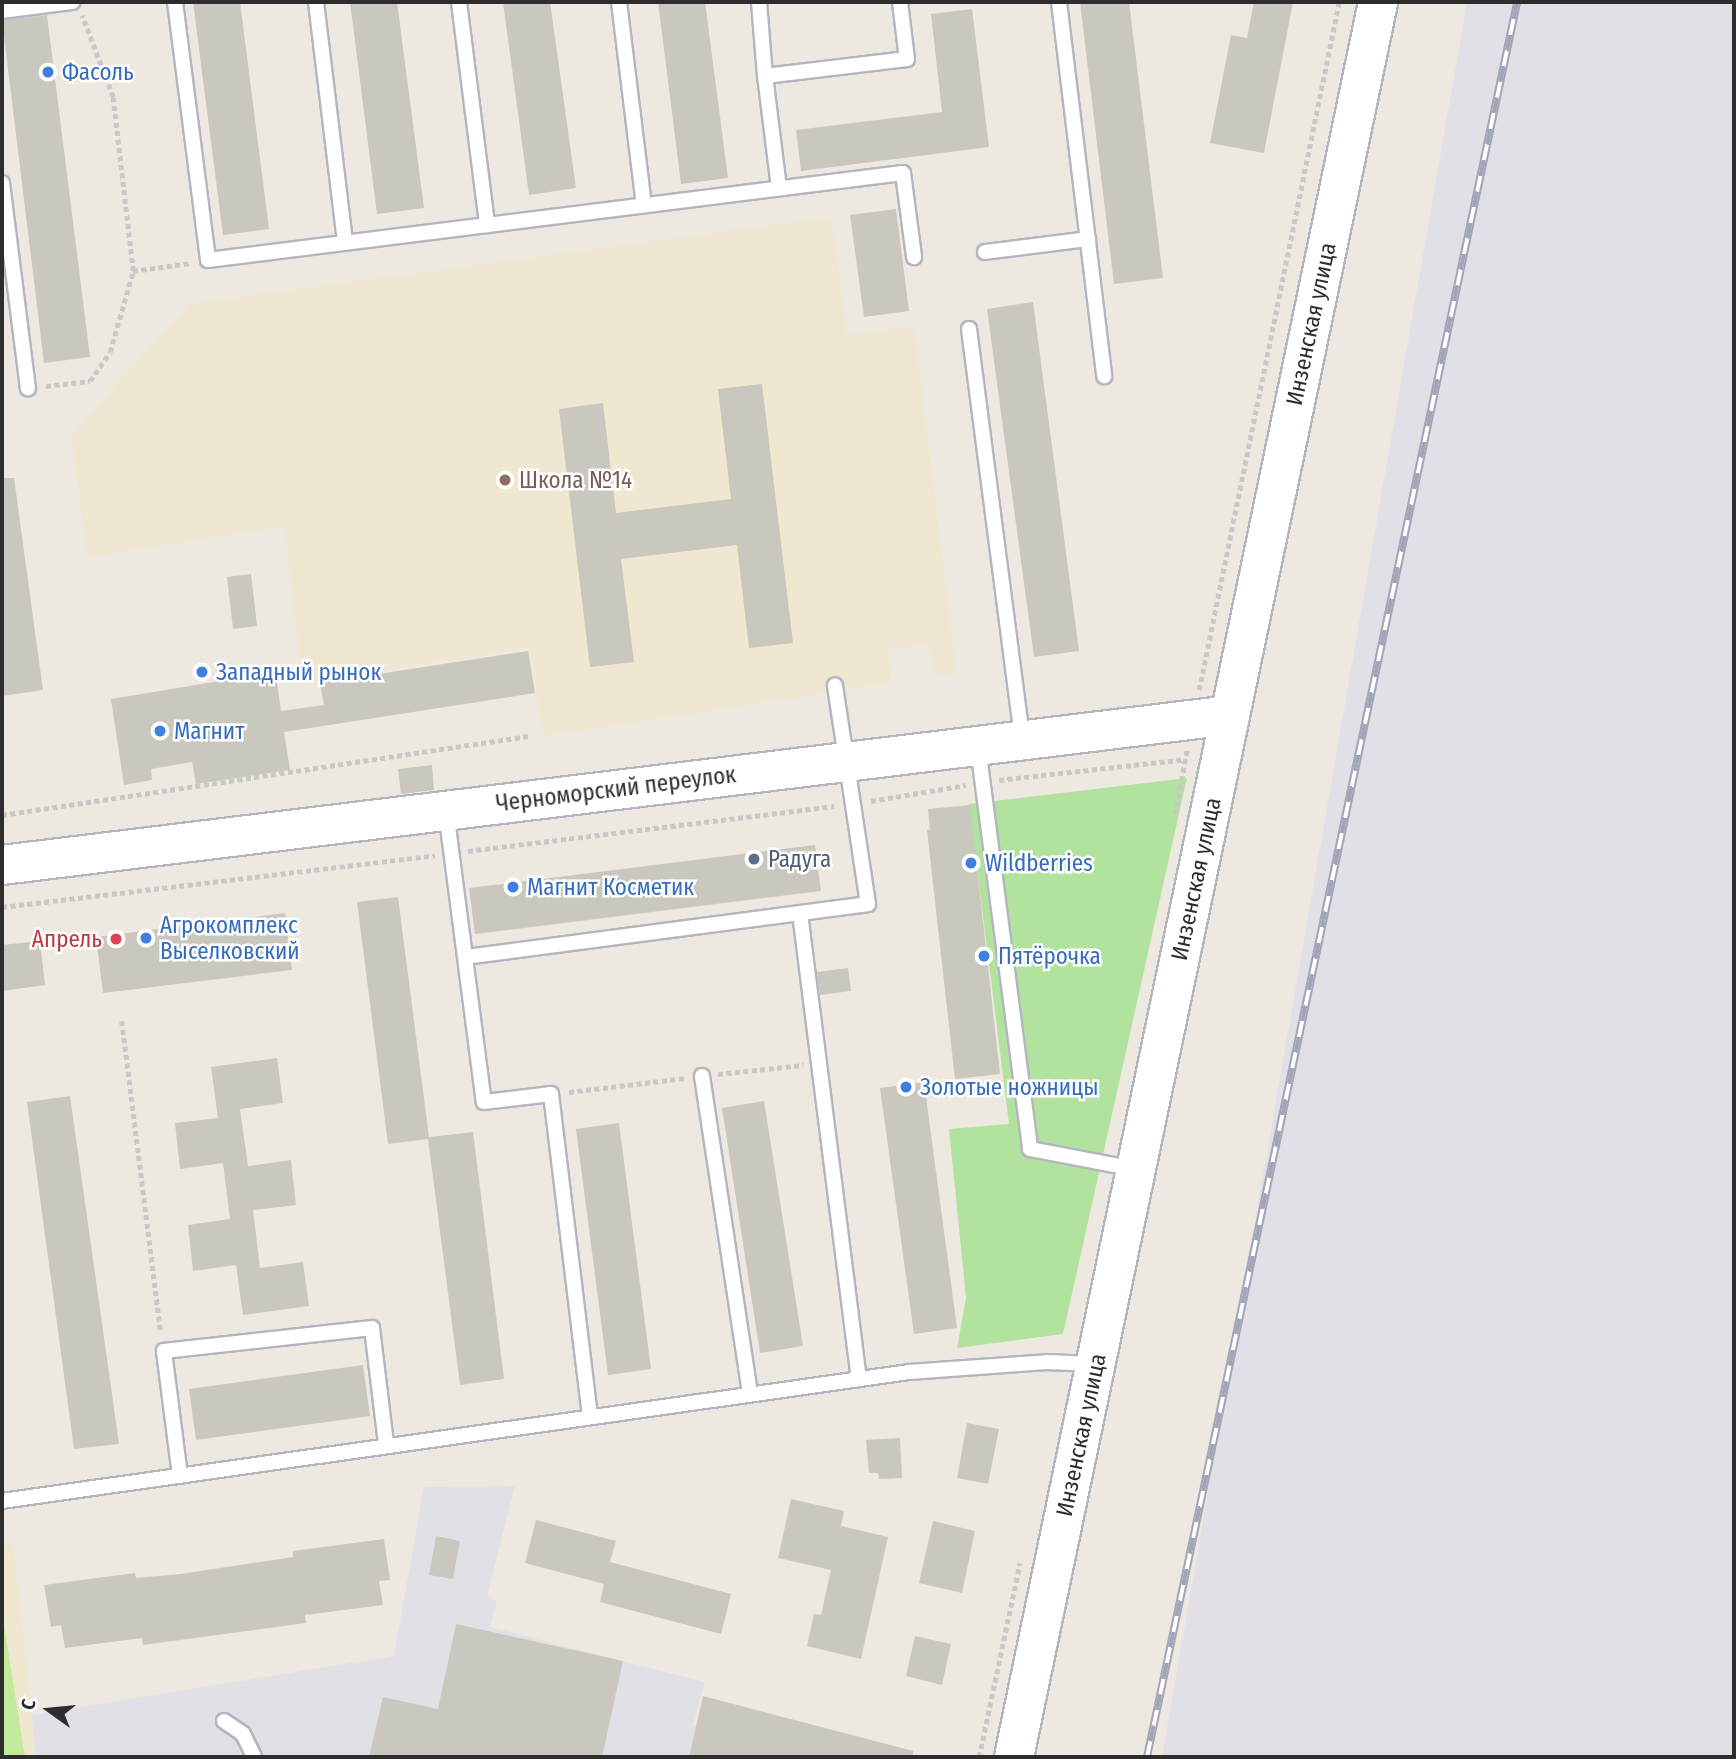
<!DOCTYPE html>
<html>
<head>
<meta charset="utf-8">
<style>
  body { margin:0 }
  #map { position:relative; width:1736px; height:1759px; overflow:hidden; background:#eee9e0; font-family:"Fira Sans Condensed",sans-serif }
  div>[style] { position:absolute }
  .industrial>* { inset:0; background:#e2e0e7 }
  .education>* { inset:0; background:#efe7d0 }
  .green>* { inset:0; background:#b1e39e }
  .pitch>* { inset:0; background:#c3ea9a }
  .building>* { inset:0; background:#cac7be }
  .path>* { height:4.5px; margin-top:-2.25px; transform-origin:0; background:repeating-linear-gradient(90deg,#c8c8c8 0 5px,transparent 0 8.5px) }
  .roads { filter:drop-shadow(2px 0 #b3b5c0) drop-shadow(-2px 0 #b3b5c0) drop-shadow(0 2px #b3b5c0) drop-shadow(0 -2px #b3b5c0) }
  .lane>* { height:14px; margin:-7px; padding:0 7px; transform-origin:7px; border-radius:7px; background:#fff }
  .secondary>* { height:38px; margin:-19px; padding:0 19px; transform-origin:19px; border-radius:19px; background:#fff }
  .rail>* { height:8px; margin-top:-4px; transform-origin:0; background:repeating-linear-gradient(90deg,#fff 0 16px,#a2a4b7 0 32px); box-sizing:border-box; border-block:2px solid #a2a4b7 }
  .dots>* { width:19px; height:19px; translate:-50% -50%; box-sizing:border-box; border:4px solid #fff; border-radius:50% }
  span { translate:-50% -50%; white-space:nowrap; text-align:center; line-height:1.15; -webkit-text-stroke:5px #fff; paint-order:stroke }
  .shop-label { font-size:23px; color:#366cbe }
  .left { translate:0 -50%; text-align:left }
  .street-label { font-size:23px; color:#2d2d2d }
  .education-label { font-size:23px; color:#785e54 }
  .service-label { font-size:23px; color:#4e5e75 }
  .health-label { font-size:23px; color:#be3a42 }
  .right { translate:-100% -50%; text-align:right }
  .frame { position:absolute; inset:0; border:4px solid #2d2d2d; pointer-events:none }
  .north { position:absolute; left:14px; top:1675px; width:70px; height:70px; -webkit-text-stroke:5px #fff; paint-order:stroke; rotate:285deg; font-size:19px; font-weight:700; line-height:28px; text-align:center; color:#2d2d2d }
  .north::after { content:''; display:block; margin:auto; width:24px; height:32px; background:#2d2d2d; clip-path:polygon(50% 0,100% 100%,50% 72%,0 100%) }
</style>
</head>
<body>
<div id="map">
  <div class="industrial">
    <i style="clip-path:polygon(1467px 2px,1734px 2px,1734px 1757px,1162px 1757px)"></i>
    <i style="clip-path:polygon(515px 1486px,487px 1596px,497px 1600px,490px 1627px,705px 1682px,693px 1726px,815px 1757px,36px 1757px,31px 1715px,394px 1656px,424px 1487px)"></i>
  </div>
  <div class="education">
    <i style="clip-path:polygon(831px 217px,847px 335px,914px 326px,956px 674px,935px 677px,929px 644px,888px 650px,891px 683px,544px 736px,530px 648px,303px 683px,284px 526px,88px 557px,71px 435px,190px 304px)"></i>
    <i style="clip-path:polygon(13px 1545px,36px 1757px,2px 1757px,2px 1547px)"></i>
  </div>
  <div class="green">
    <i style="clip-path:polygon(1187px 778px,1063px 1334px,957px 1348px,966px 1298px,949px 1129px,1009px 1124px,969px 804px)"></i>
  </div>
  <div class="pitch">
    <i style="clip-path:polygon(2px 1617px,3px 1619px,25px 1757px,2px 1757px)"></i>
  </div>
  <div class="building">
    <i style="clip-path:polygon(193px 2px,240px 2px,269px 229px,223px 235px)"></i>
    <i style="clip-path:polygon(350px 2px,397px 2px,424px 208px,377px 214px)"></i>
    <i style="clip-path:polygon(503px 2px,550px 2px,576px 188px,529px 195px)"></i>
    <i style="clip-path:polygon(658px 2px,705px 2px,728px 178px,681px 184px)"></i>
    <i style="clip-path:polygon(1080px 2px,1129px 2px,1163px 278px,1114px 284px)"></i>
    <i style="clip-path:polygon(1254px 2px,1293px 2px,1264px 153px,1210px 143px,1231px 35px,1247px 38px)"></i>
    <i style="clip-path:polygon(972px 9px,989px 147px,801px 171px,796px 130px,942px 112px,931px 14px)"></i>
    <i style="clip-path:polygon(47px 15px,90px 357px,44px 363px,2px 20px)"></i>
    <i style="clip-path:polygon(896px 209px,909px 311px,864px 317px,850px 215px)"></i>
    <i style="clip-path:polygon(1033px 302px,1079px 651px,1034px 657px,987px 309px)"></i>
    <i style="clip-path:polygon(762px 384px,793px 643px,749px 648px,737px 545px,621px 559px,634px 662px,590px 667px,559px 409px,603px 403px,616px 513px,731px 499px,718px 389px)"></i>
    <i style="clip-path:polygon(2px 478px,14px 478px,43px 690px,2px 696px)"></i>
    <i style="clip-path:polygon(251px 574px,257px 626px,233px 629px,227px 577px)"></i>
    <i style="clip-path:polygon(528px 651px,535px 693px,284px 732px,290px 770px,196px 784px,192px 762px,151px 769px,152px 780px,124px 785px,111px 699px,232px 679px,232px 676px,275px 669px,281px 711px,324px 705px,320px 683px)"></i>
    <i style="clip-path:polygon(432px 765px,434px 790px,401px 794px,398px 769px)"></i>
    <i style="clip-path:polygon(970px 805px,1000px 1074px,955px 1079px,927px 830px,930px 830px,928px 809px)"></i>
    <i style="clip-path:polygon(815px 845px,821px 891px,475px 934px,469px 888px)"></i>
    <i style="clip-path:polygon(398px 897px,429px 1137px,473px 1132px,504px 1379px,460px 1385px,428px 1139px,388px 1144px,357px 902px)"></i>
    <i style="clip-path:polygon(285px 913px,292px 970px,103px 993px,96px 937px)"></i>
    <i style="clip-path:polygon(40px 941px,45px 985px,2px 991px,2px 945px)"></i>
    <i style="clip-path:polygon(848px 968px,851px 991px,820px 995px,817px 972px)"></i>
    <i style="clip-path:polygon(277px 1058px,283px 1103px,240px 1109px,248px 1166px,291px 1160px,296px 1205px,253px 1210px,260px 1268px,303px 1262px,309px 1306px,243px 1315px,236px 1265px,193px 1271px,188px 1225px,230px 1219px,223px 1163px,180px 1169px,175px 1123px,218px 1118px,211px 1067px)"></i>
    <i style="clip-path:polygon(924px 1082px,957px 1328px,914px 1334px,880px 1088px)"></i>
    <i style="clip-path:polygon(70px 1096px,119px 1444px,74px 1449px,27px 1102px)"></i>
    <i style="clip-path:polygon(764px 1101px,803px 1346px,760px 1353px,722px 1108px)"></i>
    <i style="clip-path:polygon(619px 1123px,651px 1369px,608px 1375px,576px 1129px)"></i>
    <i style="clip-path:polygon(363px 1365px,370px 1416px,196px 1440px,189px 1389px)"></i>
    <i style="clip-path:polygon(967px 1423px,999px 1429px,988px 1484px,957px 1478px)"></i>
    <i style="clip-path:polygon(900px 1438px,902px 1478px,879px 1479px,878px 1473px,869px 1473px,866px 1440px)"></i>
    <i style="clip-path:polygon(791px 1499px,844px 1511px,841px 1526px,888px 1537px,861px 1659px,807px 1646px,814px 1614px,821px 1615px,831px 1570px,778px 1558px)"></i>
    <i style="clip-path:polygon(536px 1520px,616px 1541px,610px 1562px,731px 1594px,721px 1634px,600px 1602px,604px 1584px,525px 1563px)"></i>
    <i style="clip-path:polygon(933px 1521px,975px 1531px,962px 1593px,919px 1583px)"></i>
    <i style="clip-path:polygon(436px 1536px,460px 1541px,453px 1579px,429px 1575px)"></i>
    <i style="clip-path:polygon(384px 1539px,390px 1580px,379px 1581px,383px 1605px,305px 1615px,306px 1623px,143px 1645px,142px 1638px,65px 1648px,61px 1625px,51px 1627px,44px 1585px,135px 1573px,136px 1578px,181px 1574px,293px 1557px,293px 1551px)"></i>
    <i style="clip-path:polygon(456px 1624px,623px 1661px,602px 1757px,369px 1757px,383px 1697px,438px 1709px)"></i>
    <i style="clip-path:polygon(915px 1636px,951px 1644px,942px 1685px,906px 1676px)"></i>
    <i style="clip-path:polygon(703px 1696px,913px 1751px,913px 1757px,689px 1757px)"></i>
  </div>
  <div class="path">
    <i style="left:133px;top:271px;width:59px;rotate:-7.9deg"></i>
    <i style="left:46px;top:386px;width:44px;rotate:-6.5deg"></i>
    <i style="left:90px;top:381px;width:35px;rotate:-55deg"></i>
    <i style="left:110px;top:352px;width:84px;rotate:-74.1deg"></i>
    <i style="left:133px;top:271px;width:175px;rotate:-96.6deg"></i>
    <i style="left:113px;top:97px;width:87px;rotate:-110.9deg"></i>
    <i style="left:1199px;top:690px;width:702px;rotate:-78.5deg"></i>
    <i style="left:999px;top:780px;width:187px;rotate:-6.4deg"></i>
    <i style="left:871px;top:801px;width:96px;rotate:-9.6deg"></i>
    <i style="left:1175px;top:814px;width:65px;rotate:-79.4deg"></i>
    <i style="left:2px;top:815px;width:533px;rotate:-8.53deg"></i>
    <i style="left:468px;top:851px;width:369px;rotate:-7deg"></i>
    <i style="left:2px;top:907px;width:436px;rotate:-6.8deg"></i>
    <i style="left:122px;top:1021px;width:314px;rotate:82.9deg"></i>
    <i style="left:718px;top:1074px;width:86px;rotate:-6deg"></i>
    <i style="left:569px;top:1092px;width:117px;rotate:-6.9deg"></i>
    <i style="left:979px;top:1757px;width:198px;rotate:-78.1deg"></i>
  </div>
  <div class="roads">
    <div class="lane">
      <i style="left:175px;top:2px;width:260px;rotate:82.7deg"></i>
      <i style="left:208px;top:260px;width:700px;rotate:-7.14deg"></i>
      <i style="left:903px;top:173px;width:85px;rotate:82.5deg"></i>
      <i style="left:316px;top:2px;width:242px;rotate:83.1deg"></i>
      <i style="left:459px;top:2px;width:225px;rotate:82.8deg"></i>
      <i style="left:619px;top:2px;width:205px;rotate:83deg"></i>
      <i style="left:759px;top:2px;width:74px;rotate:85.4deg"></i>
      <i style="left:1059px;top:2px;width:377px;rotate:83.1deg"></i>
      <i style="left:2px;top:11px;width:71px;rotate:-7.3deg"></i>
      <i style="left:2px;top:183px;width:207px;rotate:82.8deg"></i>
      <i style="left:779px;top:188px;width:113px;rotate:-97.1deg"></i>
      <i style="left:765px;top:76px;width:143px;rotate:-6.8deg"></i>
      <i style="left:907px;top:59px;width:57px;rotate:-97deg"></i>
      <i style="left:985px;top:252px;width:104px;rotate:-7.2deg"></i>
      <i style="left:969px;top:329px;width:413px;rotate:82.6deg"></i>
      <i style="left:978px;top:747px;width:405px;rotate:82.6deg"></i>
      <i style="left:1030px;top:1149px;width:107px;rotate:10.8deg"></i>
      <i style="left:446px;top:811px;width:293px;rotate:82.6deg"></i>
      <i style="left:484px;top:1102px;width:67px;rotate:-6.8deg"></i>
      <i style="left:551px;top:1094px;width:323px;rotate:83.1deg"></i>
      <i style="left:800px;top:913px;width:470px;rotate:82.8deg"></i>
      <i style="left:466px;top:957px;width:405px;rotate:-7.5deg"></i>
      <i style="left:868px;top:904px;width:221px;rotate:-98.6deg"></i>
      <i style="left:702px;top:1076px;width:321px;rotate:81.4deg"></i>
      <i style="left:180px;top:1476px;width:126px;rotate:-97.3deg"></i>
      <i style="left:164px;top:1351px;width:209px;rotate:-6.3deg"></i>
      <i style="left:372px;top:1328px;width:117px;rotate:83.1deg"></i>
      <i style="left:2px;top:1501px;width:916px;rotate:-8.09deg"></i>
      <i style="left:909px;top:1372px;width:138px;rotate:-4.1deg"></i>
      <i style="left:1047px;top:1362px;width:47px;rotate:2.4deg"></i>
      <i style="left:224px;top:1721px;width:23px;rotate:34deg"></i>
      <i style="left:243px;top:1734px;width:25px;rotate:64deg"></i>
    </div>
    <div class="secondary">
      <i style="left:2px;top:865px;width:1237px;rotate:-6.96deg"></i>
      <i style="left:1014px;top:1757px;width:1792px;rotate:-78.28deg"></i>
    </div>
  </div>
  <div class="rail">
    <i style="left:1147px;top:1757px;width:1794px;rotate:-78.09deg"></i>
  </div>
  <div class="dots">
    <i style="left:48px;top:72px;background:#3f7fe0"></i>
    <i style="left:505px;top:480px;background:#8d6e63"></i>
    <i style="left:202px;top:672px;background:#3f7fe0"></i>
    <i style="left:160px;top:731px;background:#3f7fe0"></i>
    <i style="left:754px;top:859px;background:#5c6f8a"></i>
    <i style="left:971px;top:863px;background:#3f7fe0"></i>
    <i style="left:513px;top:887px;background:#3f7fe0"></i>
    <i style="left:146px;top:938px;background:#3f7fe0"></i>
    <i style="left:116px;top:939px;background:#e0444e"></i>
    <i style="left:984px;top:956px;background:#3f7fe0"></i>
    <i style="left:906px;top:1087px;background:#3f7fe0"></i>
  </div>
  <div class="shop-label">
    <span class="left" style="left:62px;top:72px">Фасоль</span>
    <span class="left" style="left:216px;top:672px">Западный рынок</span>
    <span class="left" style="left:174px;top:731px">Магнит</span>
    <span class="left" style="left:985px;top:863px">Wildberries</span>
    <span class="left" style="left:527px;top:887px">Магнит Косметик</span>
    <span class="left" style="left:160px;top:938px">Агрокомплекс<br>Выселковский</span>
    <span class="left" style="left:998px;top:956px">Пятёрочка</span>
    <span class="left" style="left:920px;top:1087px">Золотые ножницы</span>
  </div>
  <div class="street-label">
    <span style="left:1311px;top:324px;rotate:-78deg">Инзенская улица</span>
    <span style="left:616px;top:789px;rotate:-7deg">Черноморский переулок</span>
    <span style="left:1196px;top:879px;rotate:-78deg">Инзенская улица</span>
    <span style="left:1081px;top:1435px;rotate:-78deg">Инзенская улица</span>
  </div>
  <div class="education-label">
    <span class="left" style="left:519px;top:480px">Школа №14</span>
  </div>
  <div class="service-label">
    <span class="left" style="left:768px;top:859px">Радуга</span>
  </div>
  <div class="health-label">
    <span class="right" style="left:102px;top:939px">Апрель</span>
  </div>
  <div class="frame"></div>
  <div class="north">С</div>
</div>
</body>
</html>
